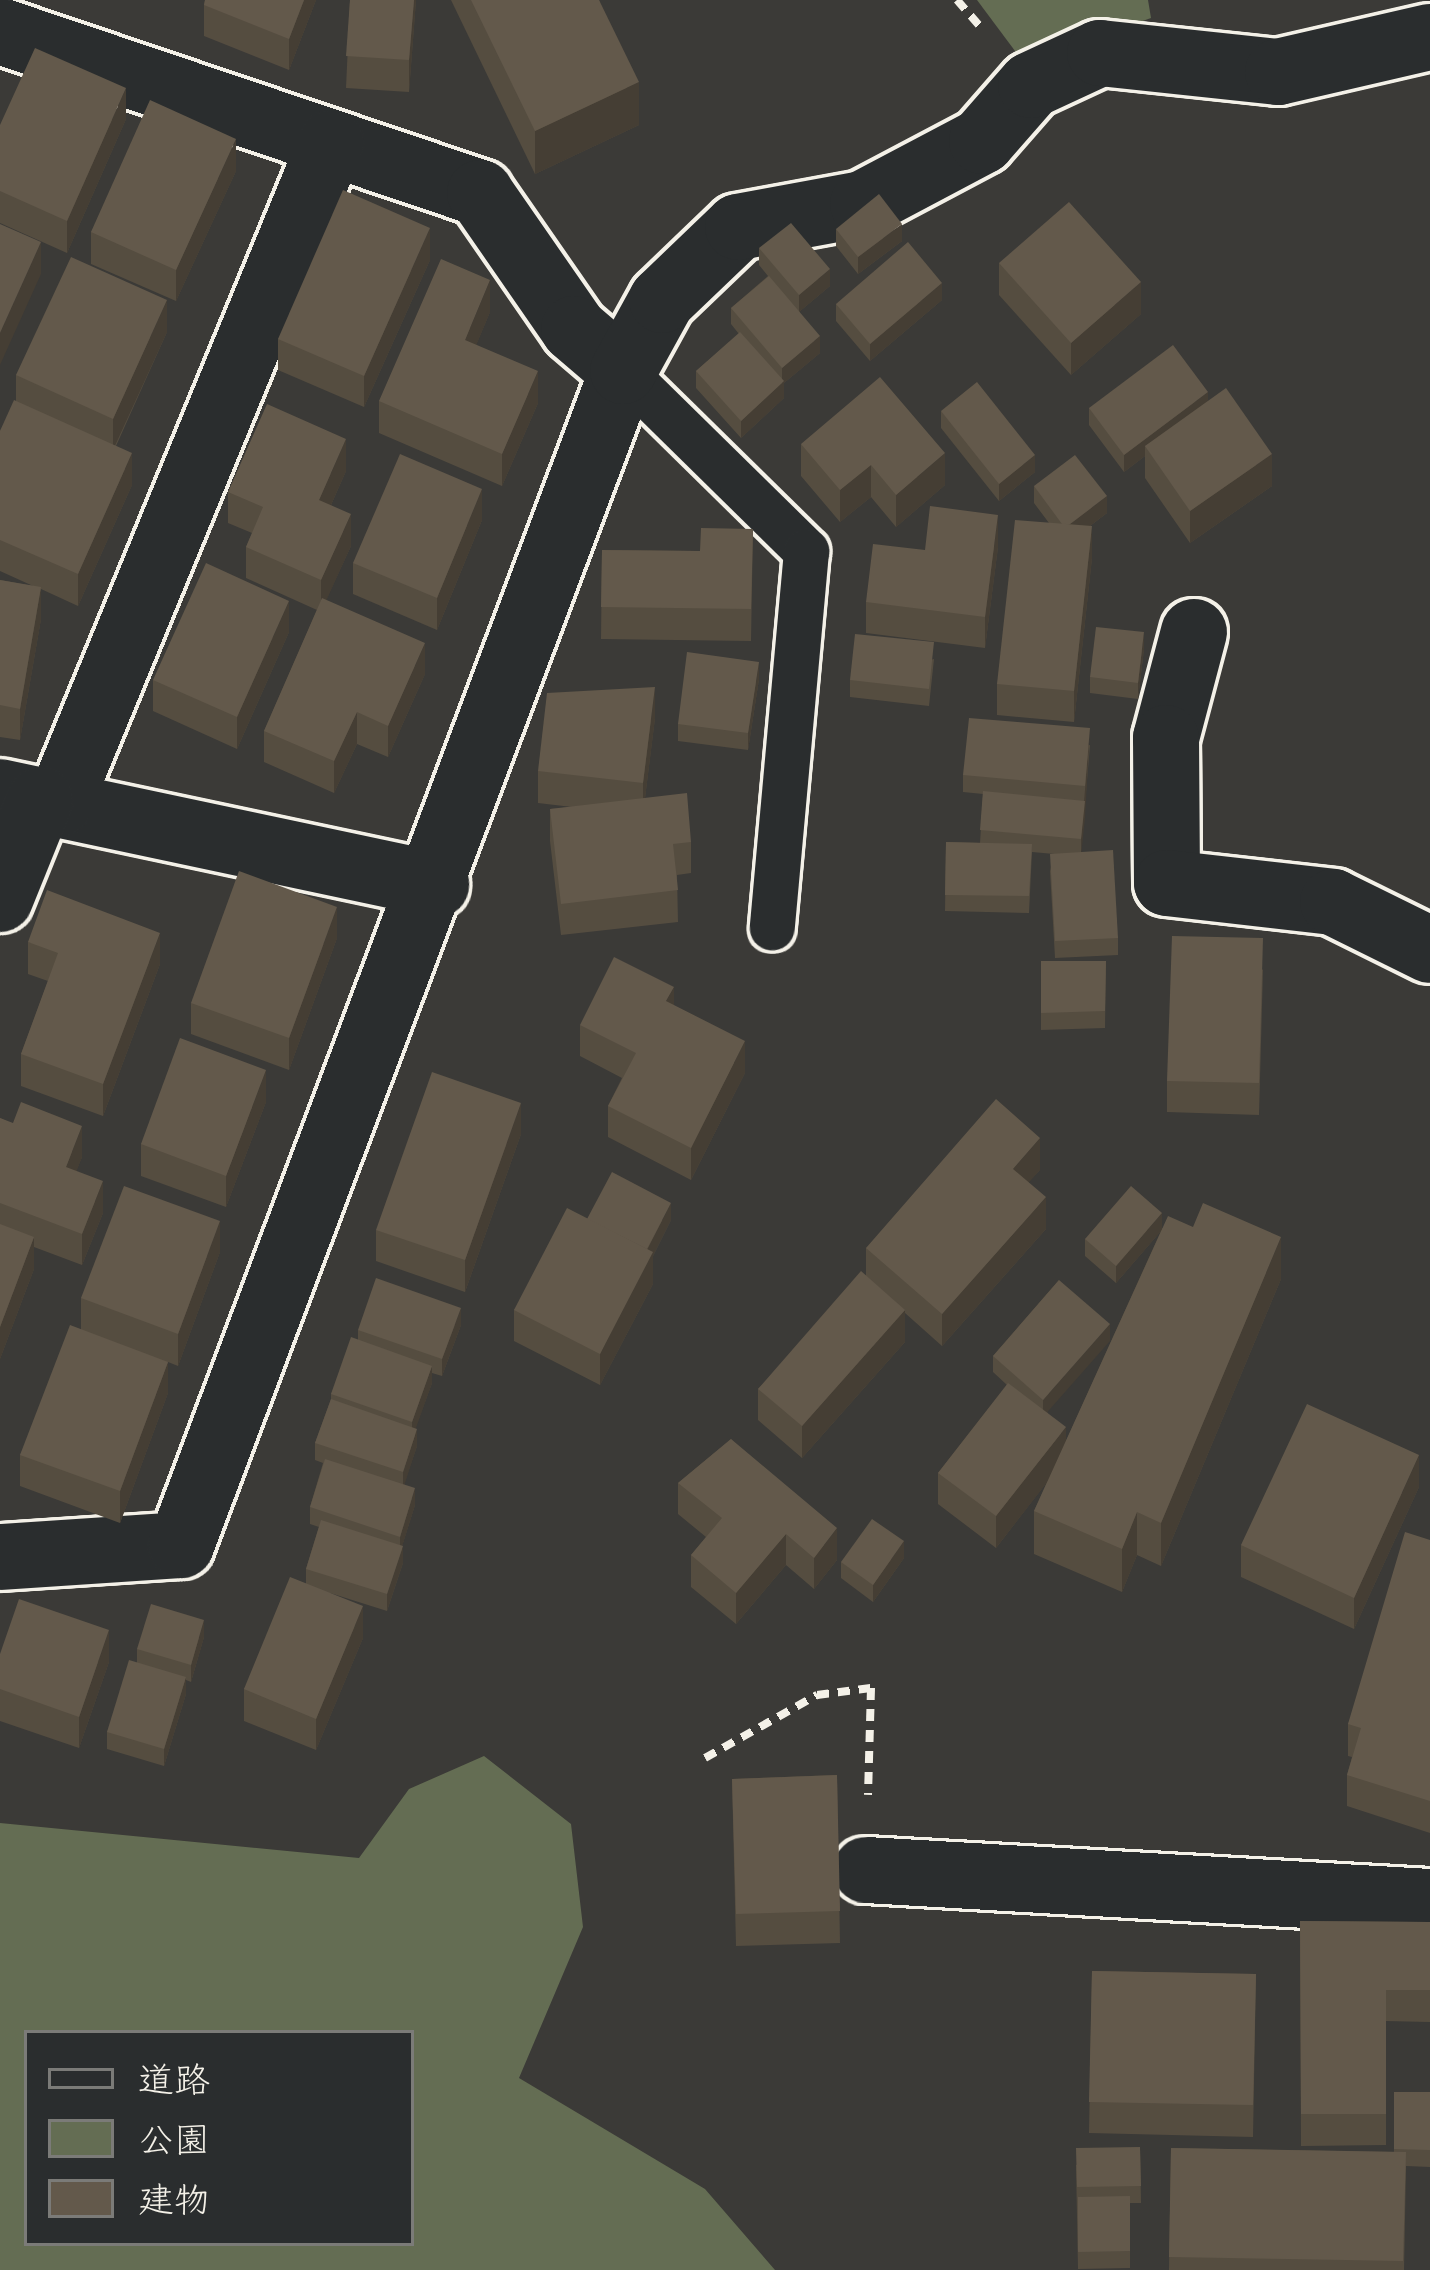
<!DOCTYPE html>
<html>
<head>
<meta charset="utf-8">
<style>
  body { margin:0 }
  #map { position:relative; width:1430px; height:2270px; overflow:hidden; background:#3b3a37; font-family:"Architects Daughter","Klee One",sans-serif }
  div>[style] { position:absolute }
  .green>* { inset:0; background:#646d53 }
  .path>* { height:8px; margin-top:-4px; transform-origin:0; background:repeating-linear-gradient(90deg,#f4f1e8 0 12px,transparent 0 21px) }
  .roads { filter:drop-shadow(3px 0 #f4f1e8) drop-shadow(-3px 0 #f4f1e8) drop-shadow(0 3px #f4f1e8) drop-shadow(0 -3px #f4f1e8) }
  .lane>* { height:45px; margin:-22.5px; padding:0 22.5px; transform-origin:22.5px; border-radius:22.5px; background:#2a2d2e }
  .street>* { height:66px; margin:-33px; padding:0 33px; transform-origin:33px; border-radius:33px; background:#2a2d2e }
  .wall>* { inset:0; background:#554d40 }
  .shaded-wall>* { inset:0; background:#453e34 }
  .building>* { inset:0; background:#63594b }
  span { translate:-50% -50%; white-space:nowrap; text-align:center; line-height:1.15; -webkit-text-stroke:12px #2a2d2e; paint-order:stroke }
  .legend { position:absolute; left:24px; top:2030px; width:390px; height:216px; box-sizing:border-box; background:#2a2d2e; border:3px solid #7b7b78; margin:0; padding:15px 21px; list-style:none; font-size:36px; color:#f4f1e8 }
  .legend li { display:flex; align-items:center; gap:24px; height:60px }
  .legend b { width:60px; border:3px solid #7b7b78 }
</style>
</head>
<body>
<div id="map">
  <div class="green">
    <i style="clip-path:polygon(977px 0,1148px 0,1151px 18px,1024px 63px)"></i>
    <i style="clip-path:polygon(evenodd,484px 1756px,571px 1824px,583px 1927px,519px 2078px,705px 2189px,775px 2270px,0 2270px,0 1823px,359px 1858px,409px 1789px,484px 1756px,27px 2033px,411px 2033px,411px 2243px,27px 2243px,27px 2033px)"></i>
  </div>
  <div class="path">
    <i style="left:957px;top:0;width:40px;rotate:49deg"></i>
    <i style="left:705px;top:1758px;width:129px;rotate:-29.4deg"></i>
    <i style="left:817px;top:1695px;width:54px;rotate:-7.4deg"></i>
    <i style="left:871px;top:1688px;width:107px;rotate:91.6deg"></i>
  </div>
  <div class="roads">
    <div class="lane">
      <i style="left:623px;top:371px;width:257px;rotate:44.5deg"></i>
      <i style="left:806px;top:551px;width:378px;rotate:95.2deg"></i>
    </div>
    <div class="street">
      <i style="left:0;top:31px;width:507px;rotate:18.65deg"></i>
      <i style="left:480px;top:193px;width:165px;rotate:55.3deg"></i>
      <i style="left:574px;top:329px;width:65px;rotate:40.6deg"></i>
      <i style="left:1194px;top:632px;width:110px;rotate:104.8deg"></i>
      <i style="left:1166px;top:738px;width:145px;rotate:89.6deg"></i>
      <i style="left:1167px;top:883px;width:167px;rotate:6.5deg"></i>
      <i style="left:1333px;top:902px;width:108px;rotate:26.3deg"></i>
      <i style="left:0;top:792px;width:446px;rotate:12deg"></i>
      <i style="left:59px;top:804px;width:715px;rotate:-67.63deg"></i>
      <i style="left:0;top:899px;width:107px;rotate:-68deg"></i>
      <i style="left:0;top:1557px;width:181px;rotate:-3.8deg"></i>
      <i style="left:181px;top:1545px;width:1254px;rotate:-69.37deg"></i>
      <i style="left:623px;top:371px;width:81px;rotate:-61.2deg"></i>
      <i style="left:662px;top:300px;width:105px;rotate:-43.8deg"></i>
      <i style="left:738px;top:227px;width:127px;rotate:-10.4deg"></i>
      <i style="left:863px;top:204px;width:135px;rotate:-27.9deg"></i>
      <i style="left:982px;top:141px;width:74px;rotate:-48.8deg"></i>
      <i style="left:1031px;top:85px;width:76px;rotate:-24.9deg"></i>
      <i style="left:1100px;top:53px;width:179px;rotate:6.1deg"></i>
      <i style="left:1278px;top:72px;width:156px;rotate:-13deg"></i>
      <i style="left:866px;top:1870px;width:565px;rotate:3.25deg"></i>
    </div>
  </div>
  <div class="wall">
    <i style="clip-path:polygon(205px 0,316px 0,289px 70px,204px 36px,204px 5px)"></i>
    <i style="clip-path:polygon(350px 0,416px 0,409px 92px,346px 88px)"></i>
    <i style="clip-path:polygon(451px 0,599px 0,639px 125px,535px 174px)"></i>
    <i style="clip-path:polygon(126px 119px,67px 253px,0 223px,0 125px)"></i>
    <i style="clip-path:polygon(236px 171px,176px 301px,91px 264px,91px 232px)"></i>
    <i style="clip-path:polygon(836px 229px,902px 241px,858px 274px,836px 246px)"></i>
    <i style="clip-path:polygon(759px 248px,830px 286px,799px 312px,820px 353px,784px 383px,784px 398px,741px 438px,696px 388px,696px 371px,739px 334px,731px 324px,731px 308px,768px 276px,759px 265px)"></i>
    <i style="clip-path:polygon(430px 260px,364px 407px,278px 370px,278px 339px)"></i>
    <i style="clip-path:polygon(999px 263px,1141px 314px,1071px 375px,999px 295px)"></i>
    <i style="clip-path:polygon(942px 300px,870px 361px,836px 321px,836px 304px)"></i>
    <i style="clip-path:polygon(490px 312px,476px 345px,538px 403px,502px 486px,379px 433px,379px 401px)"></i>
    <i style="clip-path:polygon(167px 332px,116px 446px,132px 485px,78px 606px,41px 589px,41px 619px,20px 740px,0 737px,0 580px,33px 586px,0 571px,0 431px,16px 402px,16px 375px)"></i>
    <i style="clip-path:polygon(1208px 401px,1272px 486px,1190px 543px,1145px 478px,1145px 456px,1124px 472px,1089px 425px,1089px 408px)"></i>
    <i style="clip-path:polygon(941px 411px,1035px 472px,999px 501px,941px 428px)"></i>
    <i style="clip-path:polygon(801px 444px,945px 485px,896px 527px,871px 497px,840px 522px,801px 476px)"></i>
    <i style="clip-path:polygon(346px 471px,331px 505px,351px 546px,326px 600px,425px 674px,388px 757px,357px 744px,334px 793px,264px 762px,264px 731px,317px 610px,246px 578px,246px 547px,252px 533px,228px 523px,228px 492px)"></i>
    <i style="clip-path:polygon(1034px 486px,1107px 513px,1090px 526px,1092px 558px,1074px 722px,997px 715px,997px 684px,1049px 523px,1034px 503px)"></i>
    <i style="clip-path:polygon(482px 520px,437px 630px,353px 594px,353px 563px)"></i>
    <i style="clip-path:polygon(753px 529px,751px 641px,601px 639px,602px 550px,700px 551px)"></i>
    <i style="clip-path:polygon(998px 547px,985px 648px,866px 633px,866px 602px,925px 550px)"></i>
    <i style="clip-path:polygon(289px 632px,237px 749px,153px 711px,153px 680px)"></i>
    <i style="clip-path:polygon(1144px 649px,1138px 699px,1090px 693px,1090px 677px)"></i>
    <i style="clip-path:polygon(934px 659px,929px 706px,850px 697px,850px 680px)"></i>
    <i style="clip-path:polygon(759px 679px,748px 750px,678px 741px,678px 724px)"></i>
    <i style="clip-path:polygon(655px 718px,645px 798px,691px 842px,691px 873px,677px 875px,678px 922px,561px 935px,550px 841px,550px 809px,572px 807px,538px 803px,538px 771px)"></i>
    <i style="clip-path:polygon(1090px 745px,1081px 852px,1118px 938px,1118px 955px,1055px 958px,1050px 871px,1054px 854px,1032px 852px,1029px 913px,945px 911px,946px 842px,980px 843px,983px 794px,963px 792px,963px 775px)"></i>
    <i style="clip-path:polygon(337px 938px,289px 1070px,191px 1034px,191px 1003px)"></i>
    <i style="clip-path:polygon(28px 942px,160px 964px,103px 1116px,21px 1086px,21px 1054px,48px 981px,28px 974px)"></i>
    <i style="clip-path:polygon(1041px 961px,1106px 961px,1105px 1028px,1041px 1030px)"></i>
    <i style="clip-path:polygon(1263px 969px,1259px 1115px,1167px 1112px,1167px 1081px)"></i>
    <i style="clip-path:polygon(674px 1006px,745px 1073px,691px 1180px,608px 1137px,608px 1106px,622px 1078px,580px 1056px,580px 1025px)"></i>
    <i style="clip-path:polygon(266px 1102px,226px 1207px,141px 1176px,141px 1144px)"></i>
    <i style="clip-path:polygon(0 1118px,82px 1157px,76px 1171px,103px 1213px,82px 1265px,34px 1247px,34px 1269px,0 1359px)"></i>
    <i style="clip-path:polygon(521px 1134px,465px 1292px,376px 1261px,376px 1230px)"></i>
    <i style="clip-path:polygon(1040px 1170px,1028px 1182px,1046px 1229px,942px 1346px,905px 1313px,905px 1342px,802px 1458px,758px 1420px,758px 1389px,866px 1275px,866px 1248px)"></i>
    <i style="clip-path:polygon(587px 1219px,671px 1220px,653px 1256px,653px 1284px,600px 1385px,514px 1341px,514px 1310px)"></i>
    <i style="clip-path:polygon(1162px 1228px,1281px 1279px,1161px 1566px,1137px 1555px,1122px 1592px,1034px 1554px,1034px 1511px,1047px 1482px,996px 1548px,938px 1504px,938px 1473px,1007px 1385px,993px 1372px,993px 1356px,1059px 1280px,1047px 1412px,1066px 1441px,1161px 1231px,1116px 1283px,1085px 1256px,1085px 1239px)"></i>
    <i style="clip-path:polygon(220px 1252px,178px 1366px,168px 1362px,168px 1393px,120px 1523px,20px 1486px,20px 1455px,81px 1330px,81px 1298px)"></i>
    <i style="clip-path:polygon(461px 1325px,442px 1376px,432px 1373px,432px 1383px,415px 1429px,417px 1446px,404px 1484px,415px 1505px,402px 1546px,403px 1563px,387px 1611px,330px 1593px,363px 1638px,316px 1750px,244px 1721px,244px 1689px,306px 1584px,306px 1569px,319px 1527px,310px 1524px,310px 1507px,323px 1463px,315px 1460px,315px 1443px,331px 1399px,331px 1394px,358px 1340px,358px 1330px)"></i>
    <i style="clip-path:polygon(731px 1439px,837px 1560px,814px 1589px,786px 1565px,736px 1624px,691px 1587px,691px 1555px,706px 1537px,678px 1514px,678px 1483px)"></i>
    <i style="clip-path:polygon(1419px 1487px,1354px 1629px,1241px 1577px,1241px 1545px)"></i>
    <i style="clip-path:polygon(1430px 1540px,1430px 1833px,1347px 1806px,1347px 1775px,1352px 1757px,1348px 1756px,1348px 1724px)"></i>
    <i style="clip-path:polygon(904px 1558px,873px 1602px,841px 1578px,841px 1562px)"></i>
    <i style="clip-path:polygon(204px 1637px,191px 1682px,186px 1680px,186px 1694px,164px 1766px,107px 1749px,107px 1732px,137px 1662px,137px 1649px)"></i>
    <i style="clip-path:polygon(0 1654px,109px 1662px,79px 1748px,0 1721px)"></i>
    <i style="clip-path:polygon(837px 1775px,840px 1943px,736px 1946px,732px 1779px)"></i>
    <i style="clip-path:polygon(1300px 1921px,1430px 1922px,1430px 2022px,1386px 2021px,1386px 2145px,1301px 2146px)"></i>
    <i style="clip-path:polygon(1092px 1971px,1256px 1974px,1253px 2137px,1089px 2133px)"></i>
    <i style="clip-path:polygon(1394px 2092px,1430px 2092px,1430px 2167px,1406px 2166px,1404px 2270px,1169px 2270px,1171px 2148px,1394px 2152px)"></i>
    <i style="clip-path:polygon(1140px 2147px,1141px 2203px,1130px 2203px,1130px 2268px,1078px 2269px,1076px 2165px)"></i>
  </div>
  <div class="shaded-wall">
    <i style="clip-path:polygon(304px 0,316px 0,289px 70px,289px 39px)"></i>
    <i style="clip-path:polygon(414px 0,416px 0,409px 92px,409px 60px)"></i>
    <i style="clip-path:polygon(639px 82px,639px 125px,535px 174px,535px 131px)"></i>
    <i style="clip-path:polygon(126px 88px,126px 119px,67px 253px,67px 221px)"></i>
    <i style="clip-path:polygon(236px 139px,236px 171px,176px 301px,176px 270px)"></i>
    <i style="clip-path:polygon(902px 224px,902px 241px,858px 274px,858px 257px)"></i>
    <i style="clip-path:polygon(430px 228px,430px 260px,364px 407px,364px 376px)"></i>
    <i style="clip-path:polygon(41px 242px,41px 274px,0 365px,0 333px)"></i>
    <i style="clip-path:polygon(830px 269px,830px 286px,799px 312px,799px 295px)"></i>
    <i style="clip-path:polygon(490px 280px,490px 312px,465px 372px,465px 340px)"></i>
    <i style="clip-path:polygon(1141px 282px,1141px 314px,1071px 375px,1071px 343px)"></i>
    <i style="clip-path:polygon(942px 283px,942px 300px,870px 361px,870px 344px)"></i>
    <i style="clip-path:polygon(167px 300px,167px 332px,113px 450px,113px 419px)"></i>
    <i style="clip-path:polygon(820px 336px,820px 353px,784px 383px,784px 398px,741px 438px,741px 421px,782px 383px,782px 368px)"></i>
    <i style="clip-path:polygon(538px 371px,538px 403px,502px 486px,502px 454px)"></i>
    <i style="clip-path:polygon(1208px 392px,1208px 409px,1145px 446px,1145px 456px,1124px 472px,1124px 455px)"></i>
    <i style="clip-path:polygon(346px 439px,346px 471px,319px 532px,319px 500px)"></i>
    <i style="clip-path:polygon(132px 453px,132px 485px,78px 606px,78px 574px)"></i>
    <i style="clip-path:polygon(945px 453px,945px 485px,896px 527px,896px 495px)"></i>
    <i style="clip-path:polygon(1272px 454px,1272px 486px,1190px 543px,1190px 511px)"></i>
    <i style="clip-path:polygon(1035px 455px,1035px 472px,999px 501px,999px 484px)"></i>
    <i style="clip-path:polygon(871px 465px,871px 497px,840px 522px,840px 490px)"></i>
    <i style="clip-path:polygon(482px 489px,482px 520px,437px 630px,437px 598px)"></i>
    <i style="clip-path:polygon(1107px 496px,1107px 513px,1065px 545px,1065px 528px)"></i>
    <i style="clip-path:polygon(351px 514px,351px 546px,321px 612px,321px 580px)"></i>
    <i style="clip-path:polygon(998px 515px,998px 547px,985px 648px,985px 617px)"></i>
    <i style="clip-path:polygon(1092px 526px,1092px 558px,1074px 722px,1074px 691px)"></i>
    <i style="clip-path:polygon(41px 587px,41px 619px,20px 740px,20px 709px)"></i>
    <i style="clip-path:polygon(289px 601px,289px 632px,237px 749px,237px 717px)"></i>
    <i style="clip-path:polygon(1144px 632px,1144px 649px,1138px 699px,1138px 683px)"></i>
    <i style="clip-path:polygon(425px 643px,425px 674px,388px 757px,388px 726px)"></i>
    <i style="clip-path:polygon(759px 662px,759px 679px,748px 750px,748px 733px)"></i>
    <i style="clip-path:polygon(655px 687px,655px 718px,643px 814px,643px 783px)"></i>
    <i style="clip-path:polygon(357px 712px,357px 744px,334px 793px,334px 761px)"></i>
    <i style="clip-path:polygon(1090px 728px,1085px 818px,1081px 856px,1081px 839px)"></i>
    <i style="clip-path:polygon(337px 907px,337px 938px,289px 1070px,289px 1038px)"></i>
    <i style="clip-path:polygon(160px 933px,160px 964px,103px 1116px,103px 1084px)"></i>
    <i style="clip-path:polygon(674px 987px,674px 1018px,666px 1001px)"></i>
    <i style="clip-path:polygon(745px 1041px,745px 1073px,691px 1180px,691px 1148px)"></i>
    <i style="clip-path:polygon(266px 1070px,266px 1102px,226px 1207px,226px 1176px)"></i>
    <i style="clip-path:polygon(521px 1103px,521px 1134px,465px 1292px,465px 1260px)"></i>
    <i style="clip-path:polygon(82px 1126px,82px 1157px,66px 1199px,66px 1167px)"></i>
    <i style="clip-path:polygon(1040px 1138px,1040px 1170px,1013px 1200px,1013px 1169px)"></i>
    <i style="clip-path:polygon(103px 1181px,103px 1213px,82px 1265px,82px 1234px)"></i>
    <i style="clip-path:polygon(1046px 1197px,1046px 1229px,942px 1346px,942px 1314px)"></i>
    <i style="clip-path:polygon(671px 1203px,671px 1220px,653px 1256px,653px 1284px,600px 1385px,600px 1354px,646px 1252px)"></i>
    <i style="clip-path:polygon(1162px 1213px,1162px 1230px,1116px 1283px,1116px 1266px)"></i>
    <i style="clip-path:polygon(220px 1221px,220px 1252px,178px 1366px,178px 1334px)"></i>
    <i style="clip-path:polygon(34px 1237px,34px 1269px,0 1359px,0 1327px)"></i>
    <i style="clip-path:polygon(1281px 1237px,1281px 1279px,1161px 1566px,1161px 1523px)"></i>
    <i style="clip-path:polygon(461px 1308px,461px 1325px,442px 1376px,442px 1359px)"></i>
    <i style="clip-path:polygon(905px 1310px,905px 1342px,802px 1458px,802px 1426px)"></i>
    <i style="clip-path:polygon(1110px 1324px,1110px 1341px,1043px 1417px,1043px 1400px)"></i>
    <i style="clip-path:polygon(168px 1362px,168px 1393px,120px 1523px,120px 1491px)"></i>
    <i style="clip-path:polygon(432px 1366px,432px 1383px,412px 1439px,412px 1422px)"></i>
    <i style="clip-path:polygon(1066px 1427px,1066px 1458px,996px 1548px,996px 1516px)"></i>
    <i style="clip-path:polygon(417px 1429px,417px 1446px,403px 1489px,403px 1472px)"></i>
    <i style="clip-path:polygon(1419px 1455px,1419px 1487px,1354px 1629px,1354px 1598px)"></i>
    <i style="clip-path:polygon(415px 1488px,415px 1505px,400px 1553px,400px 1537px)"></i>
    <i style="clip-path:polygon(1137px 1512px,1137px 1555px,1122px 1592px,1122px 1549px)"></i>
    <i style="clip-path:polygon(837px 1528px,837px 1560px,814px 1589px,814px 1558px)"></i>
    <i style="clip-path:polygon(786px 1534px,786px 1565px,736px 1624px,736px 1593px)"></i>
    <i style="clip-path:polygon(904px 1541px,904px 1558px,873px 1602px,873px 1585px)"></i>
    <i style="clip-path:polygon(403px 1546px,403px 1563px,387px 1611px,387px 1594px)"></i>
    <i style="clip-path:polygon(363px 1606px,363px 1638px,316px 1750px,316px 1719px)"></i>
    <i style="clip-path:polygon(204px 1620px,204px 1637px,191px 1682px,191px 1665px)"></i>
    <i style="clip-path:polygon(109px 1630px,109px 1662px,79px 1748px,79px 1717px)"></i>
    <i style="clip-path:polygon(186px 1677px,186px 1694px,164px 1766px,164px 1749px)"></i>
  </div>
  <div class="building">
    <i style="clip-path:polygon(205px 0,304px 0,289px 39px,204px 5px)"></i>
    <i style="clip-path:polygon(350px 0,414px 0,409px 60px,346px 56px)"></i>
    <i style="clip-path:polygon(471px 0,599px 0,639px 82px,535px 131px)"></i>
    <i style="clip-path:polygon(35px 48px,126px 88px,67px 221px,0 191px,0 125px)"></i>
    <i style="clip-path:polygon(150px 100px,236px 139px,176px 270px,91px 232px)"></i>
    <i style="clip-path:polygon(343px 190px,430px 228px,364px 376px,278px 339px)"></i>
    <i style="clip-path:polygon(879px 194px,902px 224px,858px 257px,836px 229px)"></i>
    <i style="clip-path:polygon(1069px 202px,1141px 282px,1071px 343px,999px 263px)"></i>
    <i style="clip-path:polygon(791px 223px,830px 269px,799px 295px,759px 248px)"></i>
    <i style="clip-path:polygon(0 224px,41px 242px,0 333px)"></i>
    <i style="clip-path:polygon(908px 242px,942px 283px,870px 344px,836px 304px)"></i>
    <i style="clip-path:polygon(71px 257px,167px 300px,113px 419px,16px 375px)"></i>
    <i style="clip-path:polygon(441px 259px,490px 280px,465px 340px,538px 371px,502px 454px,379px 401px)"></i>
    <i style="clip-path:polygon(769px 276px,820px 336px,782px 368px,731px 308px)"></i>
    <i style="clip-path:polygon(740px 332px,784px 381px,741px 421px,696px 371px)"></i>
    <i style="clip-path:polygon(1173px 345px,1208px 392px,1124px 455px,1089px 408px)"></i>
    <i style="clip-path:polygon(880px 377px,945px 453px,896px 495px,871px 465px,840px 490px,801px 444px)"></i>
    <i style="clip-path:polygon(977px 382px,1035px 455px,999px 484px,941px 411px)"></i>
    <i style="clip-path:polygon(1226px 388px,1272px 454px,1190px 511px,1145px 446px)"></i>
    <i style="clip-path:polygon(14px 400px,132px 453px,78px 574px,0 540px,0 431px)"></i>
    <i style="clip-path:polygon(267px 404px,346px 439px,319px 500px,351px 514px,321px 580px,246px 547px,263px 507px,228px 492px)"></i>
    <i style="clip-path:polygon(400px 454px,482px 489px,437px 598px,353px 563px)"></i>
    <i style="clip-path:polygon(1075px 455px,1107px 496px,1070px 524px,1062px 524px,1034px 486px)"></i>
    <i style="clip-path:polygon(930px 506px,998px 515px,985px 617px,866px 602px,873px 544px,925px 550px)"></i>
    <i style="clip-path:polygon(1015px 520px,1092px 526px,1074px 691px,997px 684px)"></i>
    <i style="clip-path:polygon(701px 528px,753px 529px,751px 609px,601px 607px,602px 550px,700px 551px)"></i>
    <i style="clip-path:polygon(206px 563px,289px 601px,237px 717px,153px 680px)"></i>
    <i style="clip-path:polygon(0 580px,41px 587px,20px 709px,0 705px)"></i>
    <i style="clip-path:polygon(322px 598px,425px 643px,388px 726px,357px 712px,334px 761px,264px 731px)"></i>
    <i style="clip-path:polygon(1096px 627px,1144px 632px,1138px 683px,1090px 677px)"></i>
    <i style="clip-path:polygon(855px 634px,934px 642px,929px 689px,850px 680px)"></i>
    <i style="clip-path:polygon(687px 652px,759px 662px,748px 733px,678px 724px)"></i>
    <i style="clip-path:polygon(655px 687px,643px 783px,538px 771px,547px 693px)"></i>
    <i style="clip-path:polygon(969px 718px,1090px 728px,1085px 786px,963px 775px)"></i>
    <i style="clip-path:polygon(983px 791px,1085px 801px,1081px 839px,980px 830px)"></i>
    <i style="clip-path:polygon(687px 793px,691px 842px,673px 844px,678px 890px,561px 904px,550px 809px)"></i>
    <i style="clip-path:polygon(946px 842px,1032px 844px,1029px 896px,945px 895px)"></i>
    <i style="clip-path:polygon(1113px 850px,1118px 938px,1055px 941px,1050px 854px)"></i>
    <i style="clip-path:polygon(239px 871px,337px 907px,289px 1038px,191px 1003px)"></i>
    <i style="clip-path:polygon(47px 890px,160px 933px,103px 1084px,21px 1054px,58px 953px,28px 942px)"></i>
    <i style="clip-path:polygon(1172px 936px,1263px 938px,1259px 1083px,1167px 1081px)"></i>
    <i style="clip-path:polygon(614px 957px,674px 987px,666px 1001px,745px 1041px,691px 1148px,608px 1106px,636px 1053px,580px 1025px)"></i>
    <i style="clip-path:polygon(1041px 961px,1106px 961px,1105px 1011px,1041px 1013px)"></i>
    <i style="clip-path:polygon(180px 1038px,266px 1070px,226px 1176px,141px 1144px)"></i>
    <i style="clip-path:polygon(432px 1072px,521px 1103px,465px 1260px,376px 1230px)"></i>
    <i style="clip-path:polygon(996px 1099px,1040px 1138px,1013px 1169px,1046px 1197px,942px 1314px,866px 1248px)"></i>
    <i style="clip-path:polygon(21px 1102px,82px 1126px,66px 1167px,103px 1181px,82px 1234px,0 1203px,0 1118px,13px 1123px)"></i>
    <i style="clip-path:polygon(612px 1172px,671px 1203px,647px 1249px,587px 1219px)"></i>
    <i style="clip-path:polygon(124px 1186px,220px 1221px,178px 1334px,81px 1298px)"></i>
    <i style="clip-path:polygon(1131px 1186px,1162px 1213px,1116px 1266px,1085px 1239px)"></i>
    <i style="clip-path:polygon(1203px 1203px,1281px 1237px,1161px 1523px,1137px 1512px,1122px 1549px,1034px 1511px,1168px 1216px,1193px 1227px)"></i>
    <i style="clip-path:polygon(567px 1208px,653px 1252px,600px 1354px,514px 1310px)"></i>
    <i style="clip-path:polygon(0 1224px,34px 1237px,0 1327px)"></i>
    <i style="clip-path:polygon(861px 1271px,905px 1310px,802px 1426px,758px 1389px)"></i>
    <i style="clip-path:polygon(376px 1278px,461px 1308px,442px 1359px,358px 1330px)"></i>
    <i style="clip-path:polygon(1059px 1280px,1110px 1324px,1043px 1400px,993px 1356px)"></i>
    <i style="clip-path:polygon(70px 1325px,168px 1362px,120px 1491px,20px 1455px)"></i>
    <i style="clip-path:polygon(351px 1337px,432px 1366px,412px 1422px,331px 1394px)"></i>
    <i style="clip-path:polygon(1008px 1383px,1066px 1427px,996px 1516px,938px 1473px)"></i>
    <i style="clip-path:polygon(331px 1399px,417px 1429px,403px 1472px,315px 1443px)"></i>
    <i style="clip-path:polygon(1307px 1404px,1419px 1455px,1354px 1598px,1241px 1545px)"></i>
    <i style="clip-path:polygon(731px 1439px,837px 1528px,814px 1558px,786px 1534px,736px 1593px,691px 1555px,722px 1518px,678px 1483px)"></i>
    <i style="clip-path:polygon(325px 1459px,415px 1488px,400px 1537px,310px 1507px)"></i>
    <i style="clip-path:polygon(872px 1519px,904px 1541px,873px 1585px,841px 1562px)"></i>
    <i style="clip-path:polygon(321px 1520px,403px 1546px,387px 1594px,306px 1569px)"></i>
    <i style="clip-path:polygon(1405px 1532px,1430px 1540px,1430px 1801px,1347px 1775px,1361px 1728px,1348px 1724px)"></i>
    <i style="clip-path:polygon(290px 1577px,363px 1606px,316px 1719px,244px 1689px)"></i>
    <i style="clip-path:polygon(19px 1599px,109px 1630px,79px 1717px,0 1689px,0 1654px)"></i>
    <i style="clip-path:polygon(151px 1604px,204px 1620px,191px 1665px,137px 1649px)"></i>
    <i style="clip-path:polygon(129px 1660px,186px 1677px,164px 1749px,107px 1732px)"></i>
    <i style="clip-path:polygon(837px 1775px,840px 1911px,736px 1914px,732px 1779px)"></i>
    <i style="clip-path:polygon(1300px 1921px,1430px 1922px,1430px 1990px,1386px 1990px,1386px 2114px,1301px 2114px)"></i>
    <i style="clip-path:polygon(1092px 1971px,1256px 1974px,1253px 2105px,1089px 2102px)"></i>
    <i style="clip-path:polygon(1394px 2092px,1430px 2092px,1430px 2150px,1394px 2149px)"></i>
    <i style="clip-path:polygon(1140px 2147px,1141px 2186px,1077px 2187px,1076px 2148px)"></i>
    <i style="clip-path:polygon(1171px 2148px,1406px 2152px,1403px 2261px,1169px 2257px)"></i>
    <i style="clip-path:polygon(1130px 2196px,1130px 2251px,1078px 2252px,1078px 2197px)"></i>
  </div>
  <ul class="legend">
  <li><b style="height:15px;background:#2a2d2e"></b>道路</li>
  <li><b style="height:33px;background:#646d53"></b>公園</li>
  <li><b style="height:33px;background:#63594b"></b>建物</li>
  </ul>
</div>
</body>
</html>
